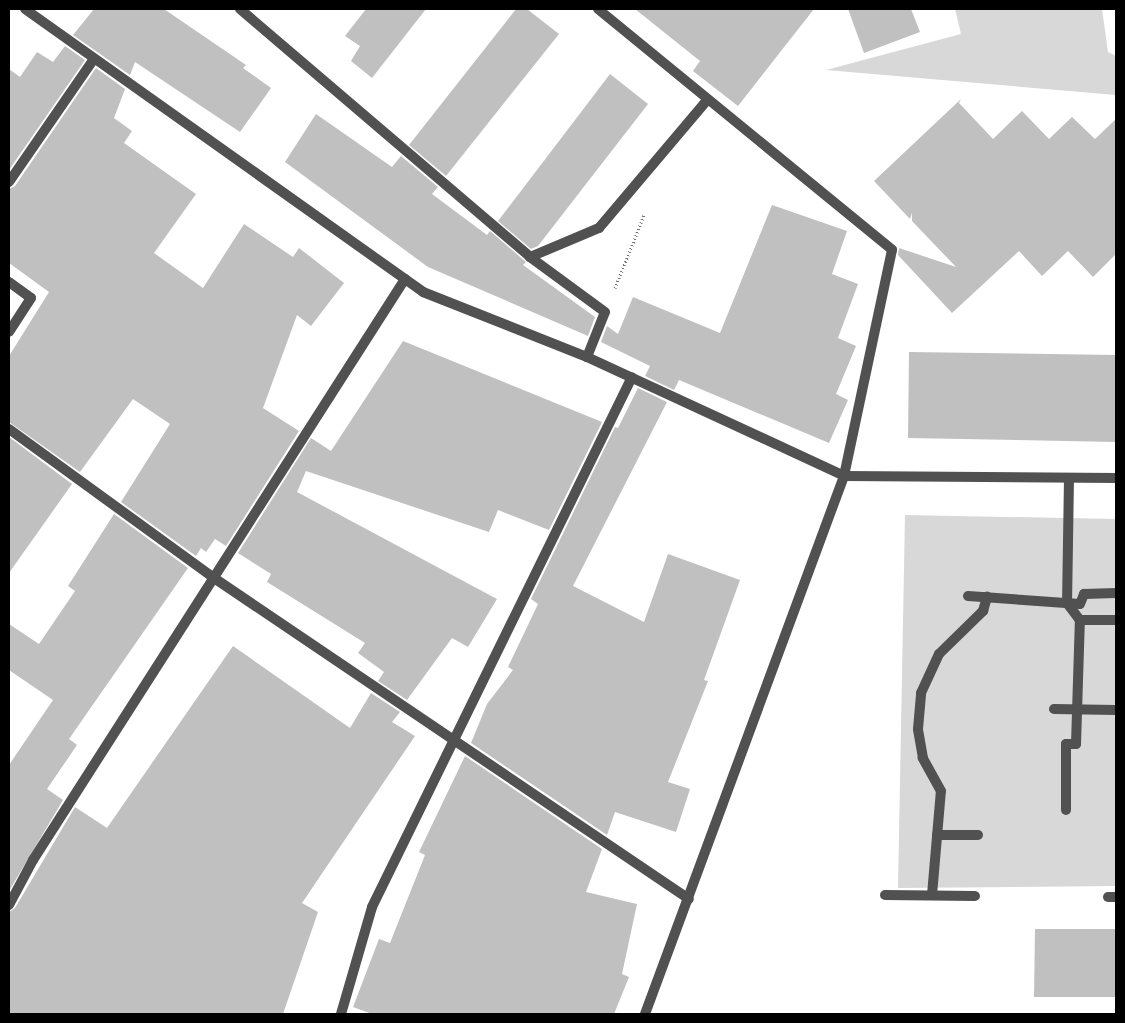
<!DOCTYPE html>
<html>
<head>
<meta charset="utf-8">
<style>
  body { margin:0 }
  #map { position:relative; width:1125px; height:1023px; overflow:hidden; background:#fff; font-family:"Golos Text",sans-serif }
  div>[style] { position:absolute }
  .green>* { inset:0; background:#d8d8d8 }
  .building>* { inset:0; background:#c0c0c0 }
  .path>* { height:3px; margin-top:-1.5px; transform-origin:0; background:repeating-linear-gradient(90deg,#737373 0 1px,transparent 0 3.5px) }
  .service>* { height:10px; margin:-5px; padding:0 5px; transform-origin:5px; border-radius:5px; background:#515151 }
  .pedestrian>* { height:10px; margin:-5px; padding:0 5px; transform-origin:5px; border-radius:5px; background:#515151 }
  .minor>* { height:10px; margin:-5px; padding:0 5px; transform-origin:5px; border-radius:5px; background:#515151 }
  .tertiary>* { height:10px; margin:-5px; padding:0 5px; transform-origin:5px; border-radius:5px; background:#515151 }
  span { translate:-50% -50%; white-space:nowrap; text-align:center; line-height:1.15; -webkit-text-stroke:4px #fff; paint-order:stroke }
  .frame { position:absolute; inset:0; border:10px solid #000; pointer-events:none }
</style>
</head>
<body>
<div id="map">
  <div class="green">
    <i style="clip-path:polygon(955px 9px,1102px 9px,1108px 52px,1116px 56px,1116px 95px,826px 70px,961px 34px)"></i>
    <i style="clip-path:polygon(905px 515px,1116px 519px,1116px 886px,898px 888px)"></i>
  </div>
  <div class="building">
    <i style="clip-path:polygon(94px 9px,164px 9px,246px 65px,243px 68px,271px 88px,240px 132px,135px 62px,130px 75px,73px 35px)"></i>
    <i style="clip-path:polygon(366px 9px,426px 9px,372px 78px,351px 61px,360px 46px,345px 36px)"></i>
    <i style="clip-path:polygon(516px 9px,527px 9px,559px 34px,446px 176px,409px 145px)"></i>
    <i style="clip-path:polygon(635px 9px,814px 9px,738px 106px,693px 71px,700px 61px)"></i>
    <i style="clip-path:polygon(848px 9px,911px 9px,920px 32px,864px 53px)"></i>
    <i style="clip-path:polygon(65px 46px,85px 60px,9px 170px,9px 69px,20px 77px,37px 52px,53px 62px)"></i>
    <i style="clip-path:polygon(96px 68px,125px 89px,114px 118px,132px 131px,124px 143px,196px 194px,154px 253px,203px 288px,244px 224px,293px 257px,299px 248px,344px 283px,311px 326px,297px 315px,263px 408px,299px 431px,226px 546px,215px 539px,206px 552px,201px 548px,196px 556px,121px 502px,170px 424px,133px 399px,80px 472px,9px 422px,9px 356px,49px 292px,9px 263px,9px 189px,15px 186px)"></i>
    <i style="clip-path:polygon(610px 74px,648px 104px,538px 246px,531px 249px,498px 221px)"></i>
    <i style="clip-path:polygon(961px 99px,959px 103px,993px 139px,1022px 111px,1049px 139px,1072px 117px,1095px 139px,1116px 119px,1116px 254px,1093px 277px,1068px 251px,1042px 276px,1019px 251px,952px 313px,898px 255px,899px 248px,956px 267px,912px 221px,912px 213px,910px 219px,874px 181px)"></i>
    <i style="clip-path:polygon(316px 114px,392px 167px,401px 156px,438px 187px,432px 194px,487px 235px,490px 231px,526px 262px,523px 265px,595px 317px,588px 336px,428px 267px,285px 162px)"></i>
    <i style="clip-path:polygon(772px 205px,847px 231px,832px 274px,858px 284px,838px 338px,856px 346px,836px 394px,848px 400px,829px 443px,679px 380px,674px 390px,645px 376px,650px 366px,601px 342px,607px 326px,618px 334px,633px 297px,720px 333px)"></i>
    <i style="clip-path:polygon(403px 341px,602px 422px,549px 530px,498px 510px,489px 532px,306px 471px,297px 492px,497px 599px,468px 647px,452px 638px,407px 700px,378px 681px,384px 672px,358px 653px,365px 643px,267px 582px,271px 574px,238px 553px,311px 438px,331px 451px)"></i>
    <i style="clip-path:polygon(909px 352px,1116px 355px,1116px 442px,908px 438px)"></i>
    <i style="clip-path:polygon(638px 388px,667px 402px,573px 586px,644px 622px,668px 554px,740px 580px,704px 680px,708px 681px,668px 782px,690px 789px,676px 832px,615px 812px,607px 835px,471px 743px,487px 704px,513px 670px,508px 667px,538px 604px,531px 599px,615px 427px,618px 428px)"></i>
    <i style="clip-path:polygon(9px 437px,72px 484px,9px 573px)"></i>
    <i style="clip-path:polygon(114px 514px,188px 568px,69px 739px,77px 745px,47px 789px,63px 800px,9px 891px,9px 765px,53px 700px,9px 670px,9px 624px,39px 644px,75px 591px,68px 586px)"></i>
    <i style="clip-path:polygon(233px 646px,350px 728px,371px 693px,400px 712px,392px 722px,415px 736px,302px 903px,318px 912px,283px 1014px,9px 1014px,9px 912px,15px 908px,75px 807px,107px 828px)"></i>
    <i style="clip-path:polygon(465px 756px,602px 849px,586px 892px,637px 904px,622px 974px,629px 977px,614px 1014px,372px 1014px,353px 1007px,379px 939px,390px 943px,425px 855px,419px 852px)"></i>
    <i style="clip-path:polygon(1035px 929px,1116px 929px,1116px 997px,1034px 997px)"></i>
  </div>
  <div class="path">
    <i style="left:615px;top:288px;width:79px;rotate:-68.3deg"></i>
  </div>
  <div class="service">
    <i style="left:240px;top:9px;width:382px;rotate:40.5deg"></i>
    <i style="left:530px;top:257px;width:93px;rotate:36.3deg"></i>
    <i style="left:598px;top:9px;width:380px;rotate:39.3deg"></i>
    <i style="left:892px;top:250px;width:231px;rotate:102deg"></i>
    <i style="left:530px;top:257px;width:75px;rotate:-22.8deg"></i>
    <i style="left:599px;top:228px;width:167px;rotate:-49.8deg"></i>
  </div>
  <div class="pedestrian">
    <i style="left:1069px;top:478px;width:125px;rotate:90.9deg"></i>
    <i style="left:1067px;top:603px;width:21px;rotate:53deg"></i>
    <i style="left:1080px;top:620px;width:36px"></i>
    <i style="left:968px;top:596px;width:112px;rotate:4.1deg"></i>
    <i style="left:1080px;top:604px;width:11px;rotate:-68deg"></i>
    <i style="left:1084px;top:594px;width:32px;rotate:-2deg"></i>
    <i style="left:1054px;top:709px;width:62px;rotate:0.9deg"></i>
    <i style="left:1066px;top:810px;width:66px;rotate:-90deg"></i>
    <i style="left:1066px;top:744px;width:10px"></i>
    <i style="left:1076px;top:744px;width:124px;rotate:-88.2deg"></i>
    <i style="left:937px;top:835px;width:41px"></i>
    <i style="left:885px;top:895px;width:90px;rotate:0.6deg"></i>
    <i style="left:932px;top:895px;width:104px;rotate:-85.1deg"></i>
    <i style="left:941px;top:791px;width:38px;rotate:-119deg"></i>
    <i style="left:923px;top:758px;width:29px;rotate:-100deg"></i>
    <i style="left:918px;top:729px;width:36px;rotate:-85deg"></i>
    <i style="left:921px;top:693px;width:43px;rotate:-65.2deg"></i>
    <i style="left:939px;top:654px;width:62px;rotate:-44.3deg"></i>
    <i style="left:983px;top:611px;width:15px;rotate:-74deg"></i>
    <i style="left:1108px;top:897px;width:8px"></i>
  </div>
  <div class="minor">
    <i style="left:9px;top:182px;width:150px;rotate:-55.4deg"></i>
    <i style="left:9px;top:282px;width:27px;rotate:36deg"></i>
    <i style="left:31px;top:298px;width:40px;rotate:122.9deg"></i>
    <i style="left:587px;top:357px;width:48px;rotate:-68.2deg"></i>
    <i style="left:9px;top:429px;width:253px;rotate:36deg"></i>
    <i style="left:214px;top:578px;width:573px;rotate:34.05deg"></i>
    <i style="left:9px;top:905px;width:51px;rotate:-61.9deg"></i>
    <i style="left:33px;top:860px;width:690px;rotate:-57.37deg"></i>
    <i style="left:341px;top:1014px;width:111px;rotate:-73.8deg"></i>
    <i style="left:372px;top:907px;width:590px;rotate:-63.87deg"></i>
  </div>
  <div class="tertiary">
    <i style="left:25px;top:9px;width:488px;rotate:35.4deg"></i>
    <i style="left:423px;top:292px;width:176px;rotate:21.6deg"></i>
    <i style="left:587px;top:357px;width:283px;rotate:24.8deg"></i>
    <i style="left:844px;top:476px;width:272px;rotate:0.4deg"></i>
    <i style="left:645px;top:1014px;width:574px;rotate:-69.7deg"></i>
  </div>
  <div class="frame"></div>
</div>
</body>
</html>
